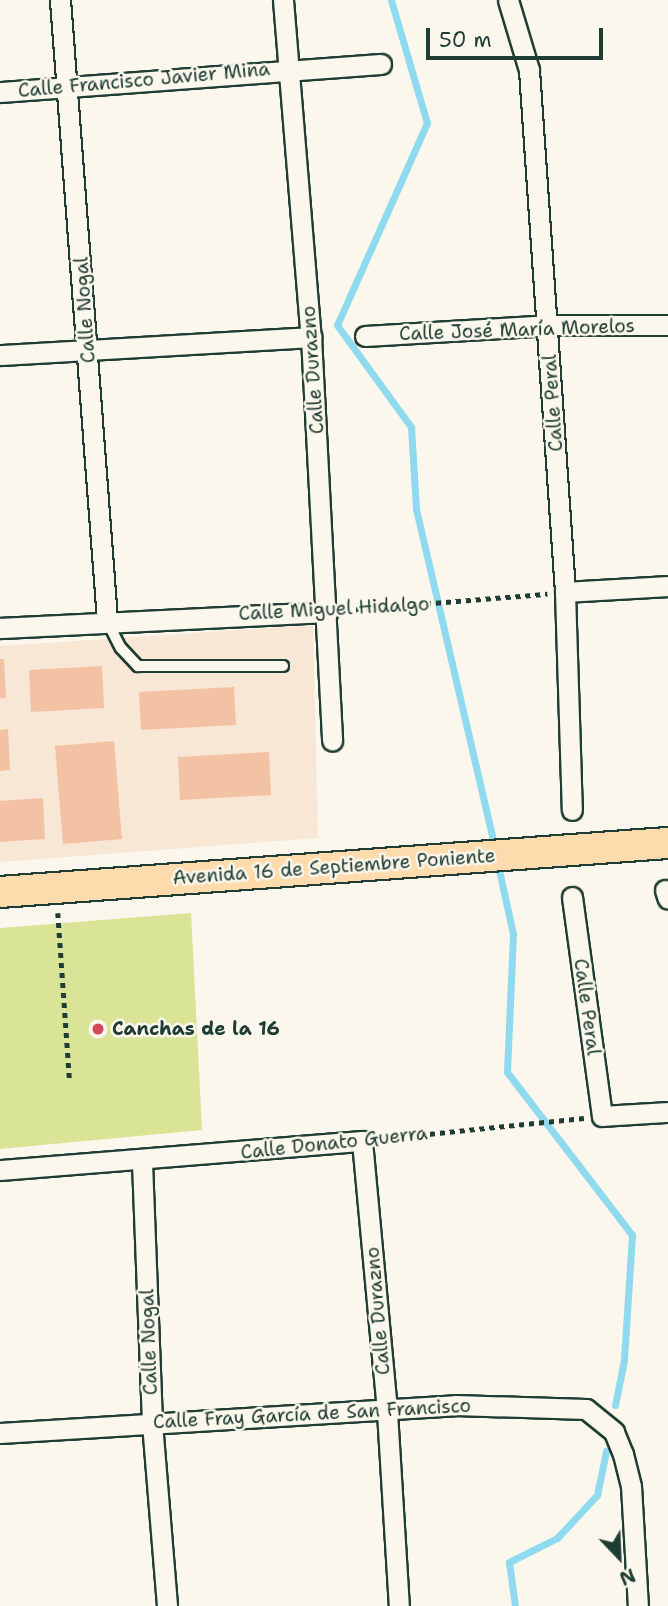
<!DOCTYPE html>
<html>
<head>
<meta charset="utf-8">
<style>
  body { margin:0 }
  #map { position:relative; width:668px; height:1606px; overflow:hidden; background:#fbf7ec; font-family:"Shantell Sans",sans-serif }
  div>[style] { position:absolute }
  .built>* { inset:0; background:#f9e7d6 }
  .green>* { inset:0; background:#d9e496 }
  .stream>* { height:7px; margin:-3.5px; padding:0 3.5px; transform-origin:3.5px; border-radius:3.5px; background:#8fdaef }
  .building>* { inset:0; background:#f3c1a3 }
  .path>* { height:4.5px; margin-top:-2.25px; transform-origin:0; background:repeating-linear-gradient(90deg,#1f3d34 0 5px,transparent 0 10px) }
  .roads { filter:drop-shadow(2px 0 #1f3d34) drop-shadow(-2px 0 #1f3d34) drop-shadow(0 2px #1f3d34) drop-shadow(0 -2px #1f3d34) }
  .service>* { height:10px; margin:-5px; padding:0 5px; transform-origin:5px; border-radius:5px; background:#fbf7ec }
  .minor>* { height:19px; margin:-9.5px; padding:0 9.5px; transform-origin:9.5px; border-radius:9.5px; background:#fbf7ec }
  .primary>* { height:30px; margin:-15px; padding:0 15px; transform-origin:15px; border-radius:15px; background:#fedbac }
  .dots>* { width:19px; height:19px; translate:-50% -50%; box-sizing:border-box; border:4px solid #fbf7ec; border-radius:50% }
  span { translate:-50% -50%; white-space:nowrap; text-align:center; line-height:1.15; -webkit-text-stroke:5px #fbf7ec; paint-order:stroke }
  .street-label { font-size:19px; color:#1f3d34 }
  .poi-label { font-size:19px; color:#1f3d34; font-weight:700 }
  .left { translate:0 -50%; text-align:left }
  .north { position:absolute; left:584px; top:1522px; width:70px; height:70px; -webkit-text-stroke:5px #fbf7ec; paint-order:stroke; rotate:157deg; font-size:19px; font-weight:700; line-height:28px; text-align:center; color:#1f3d34 }
  .north::after { content:''; display:block; margin:auto; width:24px; height:32px; background:#1f3d34; clip-path:polygon(50% 0,100% 100%,50% 72%,0 100%) }
  .scale { position:absolute; left:426px; top:28px; width:177px; height:32px; box-sizing:border-box; border:4px solid #1f3d34; border-top:0; padding-left:9px; font-size:21px; line-height:24px; white-space:nowrap; color:#1f3d34; -webkit-text-stroke:5px #fbf7ec; paint-order:stroke }
</style>
</head>
<body>
<div id="map">
  <div class="built">
    <i style="clip-path:polygon(313px 625px,318px 838px,0 862px,0 646px)"></i>
  </div>
  <div class="green">
    <i style="clip-path:polygon(191px 913px,202px 1130px,0 1149px,0 928px)"></i>
  </div>
  <div class="stream">
    <i style="left:391px;top:0;width:128px;rotate:73.7deg"></i>
    <i style="left:427px;top:123px;width:221px;rotate:114deg"></i>
    <i style="left:337px;top:325px;width:126px;rotate:54deg"></i>
    <i style="left:411px;top:427px;width:82px;rotate:86.5deg"></i>
    <i style="left:416px;top:509px;width:349px;rotate:76.9deg"></i>
    <i style="left:497px;top:861px;width:75px;rotate:77.6deg"></i>
    <i style="left:513px;top:934px;width:138px;rotate:92.5deg"></i>
    <i style="left:507px;top:1072px;width:205px;rotate:52.5deg"></i>
    <i style="left:632px;top:1235px;width:125px;rotate:93.7deg"></i>
    <i style="left:624px;top:1360px;width:46px;rotate:101.3deg"></i>
    <i style="left:515px;top:1606px;width:44px;rotate:-97.8deg"></i>
    <i style="left:509px;top:1562px;width:54px;rotate:-26.6deg"></i>
    <i style="left:557px;top:1538px;width:59px;rotate:-47.1deg"></i>
    <i style="left:597px;top:1495px;width:45px;rotate:-78.4deg"></i>
  </div>
  <div class="building">
    <i style="clip-path:polygon(0 659px,4px 659px,6px 698px,0 698px)"></i>
    <i style="clip-path:polygon(102px 666px,104px 708px,31px 712px,29px 670px)"></i>
    <i style="clip-path:polygon(234px 687px,236px 725px,141px 730px,139px 692px)"></i>
    <i style="clip-path:polygon(8px 729px,10px 770px,0 771px,0 730px)"></i>
    <i style="clip-path:polygon(114px 741px,122px 839px,63px 844px,55px 746px)"></i>
    <i style="clip-path:polygon(269px 752px,271px 795px,180px 800px,178px 757px)"></i>
    <i style="clip-path:polygon(43px 798px,45px 839px,0 842px,0 801px)"></i>
  </div>
  <div class="path">
    <i style="left:346px;top:610px;width:202px;rotate:-4.6deg"></i>
    <i style="left:58px;top:913px;width:170px;rotate:86deg"></i>
    <i style="left:380px;top:1139px;width:205px;rotate:-5.9deg"></i>
  </div>
  <div class="roads">
    <div class="service">
      <i style="left:108px;top:623px;width:28px;rotate:63deg"></i>
      <i style="left:121px;top:648px;width:25px;rotate:47deg"></i>
      <i style="left:138px;top:666px;width:145px"></i>
    </div>
    <div class="minor">
      <i style="left:60px;top:0;width:621px;rotate:85.66deg"></i>
      <i style="left:283px;top:0;width:338px;rotate:85.3deg"></i>
      <i style="left:311px;top:337px;width:404px;rotate:87deg"></i>
      <i style="left:508px;top:0;width:73px;rotate:73.3deg"></i>
      <i style="left:529px;top:70px;width:523px;rotate:86.05deg"></i>
      <i style="left:565px;top:592px;width:218px;rotate:88.2deg"></i>
      <i style="left:0;top:92px;width:382px;rotate:-4.2deg"></i>
      <i style="left:365px;top:336px;width:183px;rotate:-3.4deg"></i>
      <i style="left:548px;top:325px;width:120px"></i>
      <i style="left:0;top:355px;width:312px;rotate:-3.3deg"></i>
      <i style="left:565px;top:592px;width:103px;rotate:-3.3deg"></i>
      <i style="left:0;top:628px;width:328px;rotate:-2.8deg"></i>
      <i style="left:665px;top:890px;width:9px;rotate:72deg"></i>
      <i style="left:572px;top:897px;width:221px;rotate:82.2deg"></i>
      <i style="left:602px;top:1116px;width:66px;rotate:-3.5deg"></i>
      <i style="left:142px;top:1162px;width:261px;rotate:87.8deg"></i>
      <i style="left:152px;top:1423px;width:184px;rotate:85.3deg"></i>
      <i style="left:0;top:1170px;width:363px;rotate:-4.6deg"></i>
      <i style="left:362px;top:1141px;width:272px;rotate:84.7deg"></i>
      <i style="left:387px;top:1412px;width:194px;rotate:86.5deg"></i>
      <i style="left:0;top:1433px;width:456px;rotate:-3.5deg"></i>
      <i style="left:455px;top:1405px;width:131px;rotate:1.7deg"></i>
      <i style="left:586px;top:1409px;width:36px;rotate:39deg"></i>
      <i style="left:614px;top:1432px;width:24px;rotate:68deg"></i>
      <i style="left:623px;top:1454px;width:33px;rotate:76deg"></i>
      <i style="left:631px;top:1486px;width:120px;rotate:86.7deg"></i>
    </div>
    <div class="primary">
      <i style="left:0;top:892px;width:670px;rotate:-4.2deg"></i>
    </div>
  </div>
  <div class="dots">
    <i style="left:98px;top:1029px;background:#d1495b"></i>
  </div>
  <div class="street-label">
    <span style="left:144px;top:80px;rotate:-5deg">Calle Francisco Javier Mina</span>
    <span style="left:85px;top:310px;rotate:-94deg">Calle Nogal</span>
    <span style="left:517px;top:330px;rotate:-2deg">Calle José María Morelos</span>
    <span style="left:313px;top:370px;rotate:-94deg">Calle Durazno</span>
    <span style="left:553px;top:403px;rotate:-94deg">Calle Peral</span>
    <span style="left:334px;top:609px;rotate:-3deg">Calle Miguel Hidalgo</span>
    <span style="left:334px;top:867px;rotate:-4deg">Avenida 16 de Septiembre Poniente</span>
    <span style="left:587px;top:1007px;rotate:82deg">Calle Peral</span>
    <span style="left:334px;top:1143px;rotate:-6deg">Calle Donato Guerra</span>
    <span style="left:378px;top:1311px;rotate:-95deg">Calle Durazno</span>
    <span style="left:149px;top:1342px;rotate:-92deg">Calle Nogal</span>
    <span style="left:312px;top:1414px;rotate:-3deg">Calle Fray García de San Francisco</span>
  </div>
  <div class="poi-label">
    <span class="left" style="left:112px;top:1029px">Canchas de la 16</span>
  </div>
  <div class="north">N</div>
  <div class="scale">50 m</div>
</div>
</body>
</html>
